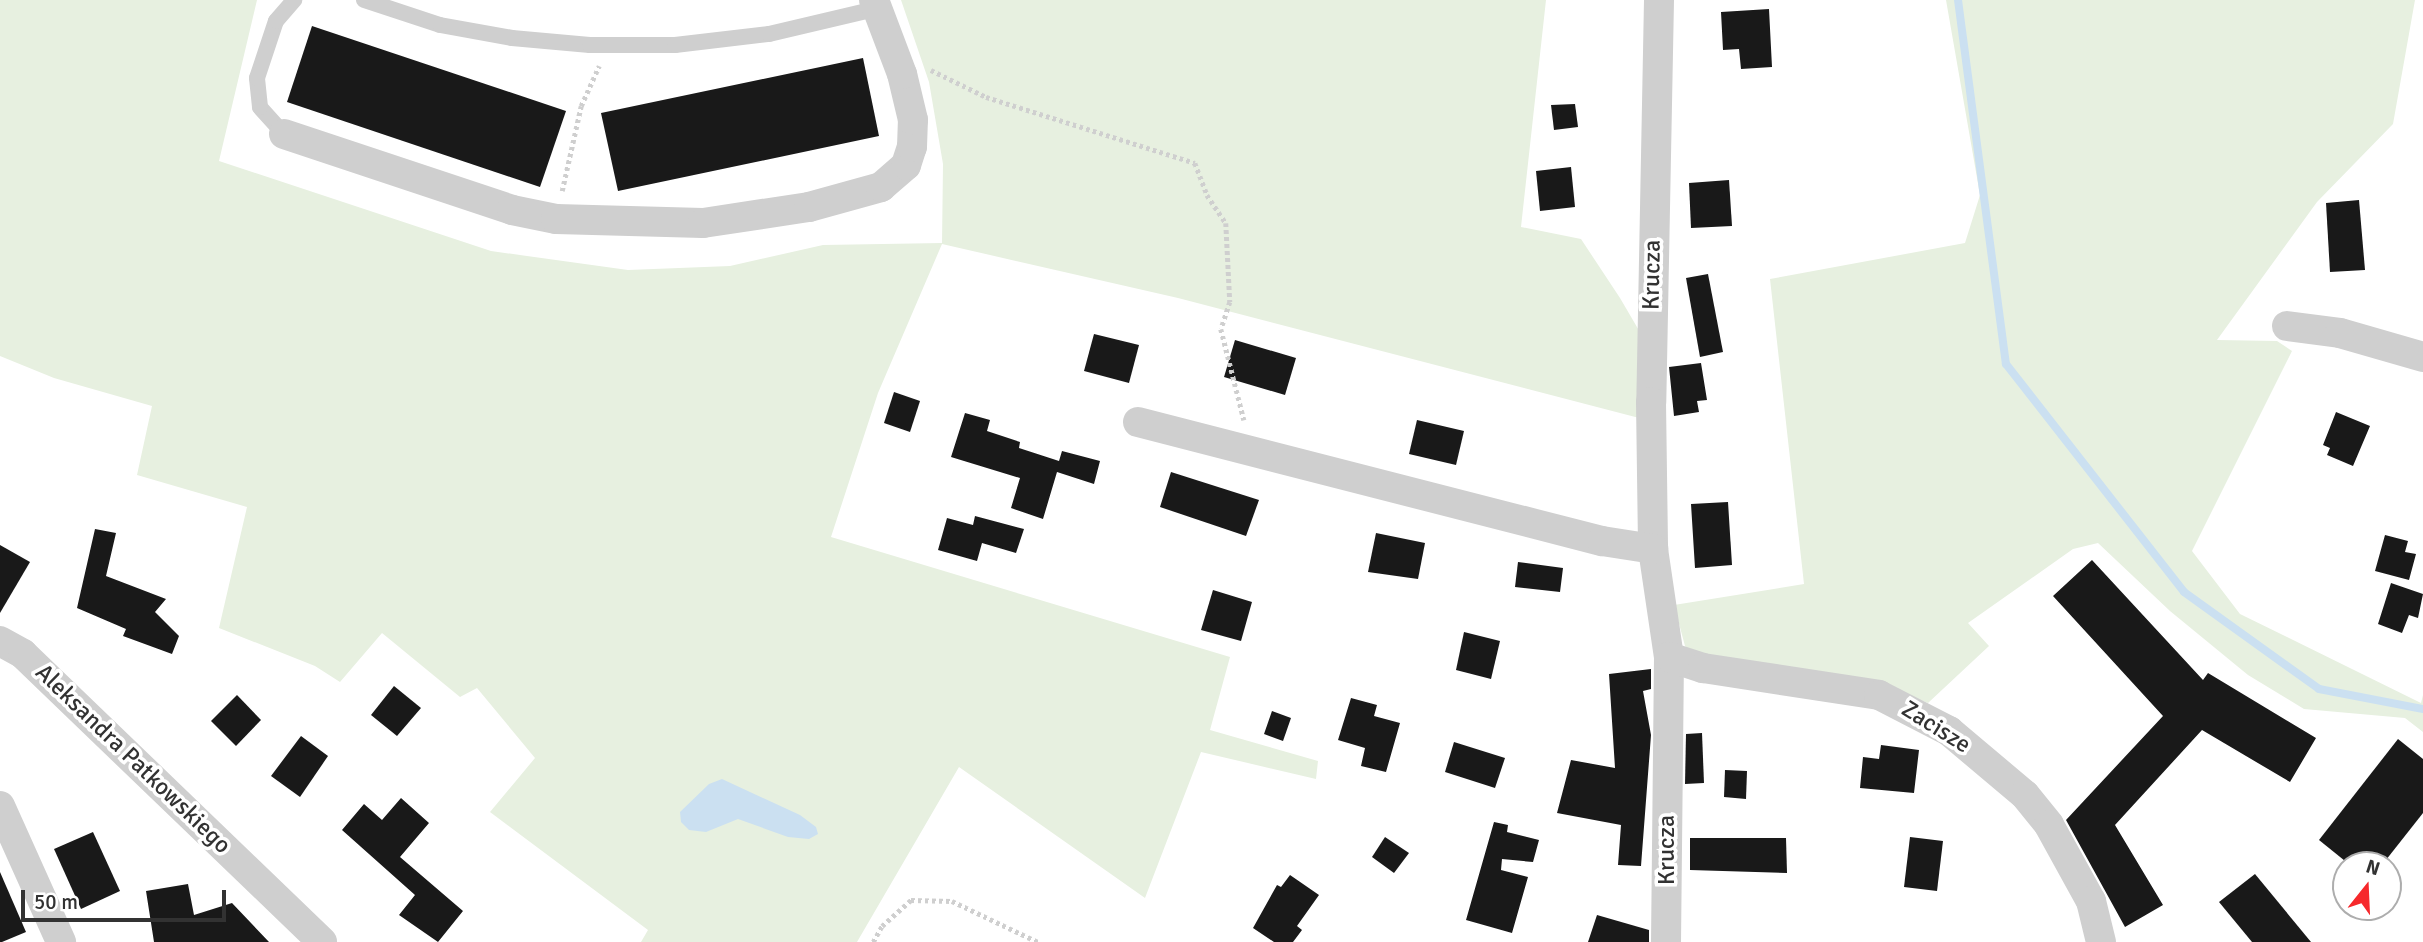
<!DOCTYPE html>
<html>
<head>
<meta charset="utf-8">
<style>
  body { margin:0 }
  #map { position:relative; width:2423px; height:942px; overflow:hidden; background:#fff; font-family:Signika,sans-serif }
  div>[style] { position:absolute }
  .green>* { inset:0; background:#e7f0e0 }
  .water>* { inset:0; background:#cbe0f1 }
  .stream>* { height:8px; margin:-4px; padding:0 4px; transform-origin:4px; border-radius:4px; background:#cbe0f1 }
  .building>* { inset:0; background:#191919 }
  .path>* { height:4.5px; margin-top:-2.25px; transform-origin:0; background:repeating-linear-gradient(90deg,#cfcfcf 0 3.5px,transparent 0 7px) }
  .service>* { height:16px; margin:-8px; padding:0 8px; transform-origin:8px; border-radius:8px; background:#cfcfcf }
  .minor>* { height:30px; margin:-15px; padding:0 15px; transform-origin:15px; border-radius:15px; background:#cfcfcf }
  span { translate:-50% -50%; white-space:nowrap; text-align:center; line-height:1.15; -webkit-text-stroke:7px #fff; paint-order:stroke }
  .street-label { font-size:24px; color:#323232 }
  .north { position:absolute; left:2332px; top:851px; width:70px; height:70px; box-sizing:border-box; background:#fff; border:2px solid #adadad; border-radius:50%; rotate:18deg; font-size:19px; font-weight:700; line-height:28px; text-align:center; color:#323232 }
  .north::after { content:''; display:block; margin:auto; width:24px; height:32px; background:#f6282b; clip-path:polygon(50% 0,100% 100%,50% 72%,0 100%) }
  .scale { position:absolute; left:21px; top:890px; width:205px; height:32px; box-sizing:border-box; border:4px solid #323232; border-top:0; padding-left:9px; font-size:21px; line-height:24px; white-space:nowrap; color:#323232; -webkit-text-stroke:5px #fff; paint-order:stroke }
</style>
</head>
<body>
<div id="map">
  <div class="green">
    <i style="clip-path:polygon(0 0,257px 0,219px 161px,491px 251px,628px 270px,730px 266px,823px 245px,942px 243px,943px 164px,929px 82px,901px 0,1546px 0,1521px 227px,1581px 239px,1620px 298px,1644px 339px,1643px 419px,1178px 298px,942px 244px,878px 393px,831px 537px,1230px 657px,1210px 730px,1318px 761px,1316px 779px,1201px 752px,1145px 898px,959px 767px,857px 942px,641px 942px,648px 930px,490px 812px,535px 758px,477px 688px,460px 697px,382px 633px,340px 682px,315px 666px,219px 628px,247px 507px,137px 475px,152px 406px,54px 378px,0 356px)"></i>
    <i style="clip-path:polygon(1946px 0,2415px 0,2393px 124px,2317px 202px,2217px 340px,2277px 341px,2292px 351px,2192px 551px,2240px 614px,2421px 703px,2423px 695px,2423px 732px,2405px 718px,2304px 709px,2248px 675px,2170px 611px,2098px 543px,2073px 549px,1968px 623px,1989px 646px,1928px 703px,1890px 688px,1696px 662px,1685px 646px,1674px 605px,1804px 584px,1770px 279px,1965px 243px,1980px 195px)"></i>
  </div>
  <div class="water">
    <i style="clip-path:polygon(722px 779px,800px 815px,816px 827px,818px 834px,809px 839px,788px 837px,738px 819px,706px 832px,689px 830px,681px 822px,680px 812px,709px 784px)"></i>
  </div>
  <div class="stream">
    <i style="left:1958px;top:0;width:367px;rotate:82.5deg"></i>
    <i style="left:2006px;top:364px;width:289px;rotate:52deg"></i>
    <i style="left:2184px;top:592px;width:166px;rotate:35.7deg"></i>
    <i style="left:2319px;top:689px;width:106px;rotate:10.9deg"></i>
  </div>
  <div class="building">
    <i style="clip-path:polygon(1769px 9px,1772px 67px,1741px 69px,1739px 49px,1723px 50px,1721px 12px)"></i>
    <i style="clip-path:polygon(312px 26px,566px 111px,540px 187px,287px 102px)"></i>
    <i style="clip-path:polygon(863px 58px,879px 136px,618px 191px,601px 113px)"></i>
    <i style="clip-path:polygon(1575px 104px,1578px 127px,1554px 130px,1551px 105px)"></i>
    <i style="clip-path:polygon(1571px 167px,1575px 207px,1540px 211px,1536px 171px)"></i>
    <i style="clip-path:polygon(1729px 180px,1732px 226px,1691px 228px,1689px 183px)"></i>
    <i style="clip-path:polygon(2359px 200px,2365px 270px,2330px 272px,2326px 203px)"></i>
    <i style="clip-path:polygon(1708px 274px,1723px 352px,1700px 357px,1686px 278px)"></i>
    <i style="clip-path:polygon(1094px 334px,1139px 345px,1129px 383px,1084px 371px)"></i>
    <i style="clip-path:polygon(1235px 340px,1296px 358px,1285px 395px,1224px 377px)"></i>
    <i style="clip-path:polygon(1701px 363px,1707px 400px,1697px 401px,1699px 412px,1674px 416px,1669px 367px)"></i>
    <i style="clip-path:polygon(894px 392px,920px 401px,910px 432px,884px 423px)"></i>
    <i style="clip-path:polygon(2336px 412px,2370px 426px,2353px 466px,2327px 455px,2330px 448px,2323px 445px)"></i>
    <i style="clip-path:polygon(965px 413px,990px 420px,987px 431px,1020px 442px,1019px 448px,1059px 461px,1062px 451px,1100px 461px,1094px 484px,1057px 472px,1043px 519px,1011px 508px,1020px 478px,951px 457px)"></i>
    <i style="clip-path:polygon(1417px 420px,1464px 431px,1456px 465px,1409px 454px)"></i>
    <i style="clip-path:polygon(1171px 472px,1259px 500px,1246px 536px,1160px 507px)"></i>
    <i style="clip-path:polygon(1728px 502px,1732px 565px,1695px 568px,1691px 504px)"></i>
    <i style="clip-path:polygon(975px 516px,1024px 529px,1016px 553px,982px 543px,977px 561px,938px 550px,947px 518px,973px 525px)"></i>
    <i style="clip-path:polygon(95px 529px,116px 533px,106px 576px,166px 599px,155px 612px,179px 636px,172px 654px,123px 636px,126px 629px,77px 608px)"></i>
    <i style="clip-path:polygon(1376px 533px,1425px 543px,1418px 579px,1368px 572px)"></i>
    <i style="clip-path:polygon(2385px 535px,2408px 541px,2405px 552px,2416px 554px,2409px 580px,2375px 571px)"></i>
    <i style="clip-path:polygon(0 545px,30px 562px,0 613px)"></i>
    <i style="clip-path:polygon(2092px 560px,2203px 680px,2208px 673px,2316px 738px,2290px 782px,2202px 730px,2115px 825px,2163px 905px,2125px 927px,2066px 820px,2163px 716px,2053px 596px)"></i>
    <i style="clip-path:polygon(1518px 562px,1563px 568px,1560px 592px,1515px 587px)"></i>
    <i style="clip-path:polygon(2391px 583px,2423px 594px,2418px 618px,2409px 615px,2402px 633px,2378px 624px)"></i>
    <i style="clip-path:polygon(1213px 590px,1252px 602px,1241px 641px,1201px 630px)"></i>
    <i style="clip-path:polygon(1464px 632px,1500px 641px,1491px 679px,1456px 670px)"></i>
    <i style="clip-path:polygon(1651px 669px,1651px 689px,1643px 691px,1651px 735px,1641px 866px,1618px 865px,1621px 825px,1557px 813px,1571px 760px,1615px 768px,1609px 674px)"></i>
    <i style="clip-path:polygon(394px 686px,421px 708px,397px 736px,371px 715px)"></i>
    <i style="clip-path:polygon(237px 695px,261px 720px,236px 746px,211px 721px)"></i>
    <i style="clip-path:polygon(1351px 698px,1377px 705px,1374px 716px,1400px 723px,1386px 772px,1361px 766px,1365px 748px,1338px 740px)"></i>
    <i style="clip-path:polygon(1272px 711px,1291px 718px,1283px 741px,1264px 734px)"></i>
    <i style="clip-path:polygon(1702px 733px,1704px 783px,1685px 784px,1686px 734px)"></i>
    <i style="clip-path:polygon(301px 736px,328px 756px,300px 797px,271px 776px)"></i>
    <i style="clip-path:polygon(2398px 739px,2423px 759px,2423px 813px,2382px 865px,2350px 865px,2319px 840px)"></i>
    <i style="clip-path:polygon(1454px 742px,1505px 758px,1495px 788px,1445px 772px)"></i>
    <i style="clip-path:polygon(1881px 745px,1919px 750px,1914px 793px,1860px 788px,1863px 757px,1879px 759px)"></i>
    <i style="clip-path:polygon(1725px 770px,1747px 771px,1746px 799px,1724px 797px)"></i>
    <i style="clip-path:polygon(401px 798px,429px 823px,400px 857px,463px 911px,438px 942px,399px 915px,415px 895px,342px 830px,364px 804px,382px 820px)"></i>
    <i style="clip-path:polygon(1494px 822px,1508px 825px,1507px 832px,1539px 840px,1533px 862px,1502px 859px,1501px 870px,1528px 877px,1512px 933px,1466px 920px)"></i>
    <i style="clip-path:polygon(93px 832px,120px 891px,81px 909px,54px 849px)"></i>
    <i style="clip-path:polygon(1385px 837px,1409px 853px,1394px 873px,1372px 857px)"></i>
    <i style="clip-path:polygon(1910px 837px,1943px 841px,1937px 891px,1904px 887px)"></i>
    <i style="clip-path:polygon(1690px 838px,1786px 838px,1787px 873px,1690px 870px)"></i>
    <i style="clip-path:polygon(0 872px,26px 932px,2px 942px,0 942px)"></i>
    <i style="clip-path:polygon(2255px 874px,2311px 942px,2252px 942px,2219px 902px)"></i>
    <i style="clip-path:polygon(1290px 875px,1319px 895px,1297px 926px,1302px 930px,1293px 942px,1274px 942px,1253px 928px,1277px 885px,1281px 887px)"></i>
    <i style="clip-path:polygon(188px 884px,194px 915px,232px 903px,269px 942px,154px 942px,146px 891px)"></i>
    <i style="clip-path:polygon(1597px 915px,1649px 930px,1649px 942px,1588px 942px)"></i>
  </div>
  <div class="path">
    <i style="left:931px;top:70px;width:61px;rotate:26.1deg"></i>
    <i style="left:986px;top:97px;width:219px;rotate:17.5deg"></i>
    <i style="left:1195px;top:163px;width:34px;rotate:69deg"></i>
    <i style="left:1207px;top:195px;width:34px;rotate:56deg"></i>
    <i style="left:1226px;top:223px;width:79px;rotate:87.1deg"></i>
    <i style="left:1230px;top:302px;width:28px;rotate:108deg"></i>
    <i style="left:1221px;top:329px;width:94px;rotate:75.8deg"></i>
    <i style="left:562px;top:191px;width:87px;rotate:-77.4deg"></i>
    <i style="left:581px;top:106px;width:44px;rotate:-65.8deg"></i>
    <i style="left:873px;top:942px;width:18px;rotate:-61deg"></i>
    <i style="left:882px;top:926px;width:39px;rotate:-42deg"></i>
    <i style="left:911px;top:900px;width:41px;rotate:1.4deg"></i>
    <i style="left:952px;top:901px;width:95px;rotate:25.5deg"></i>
  </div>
  <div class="service">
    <i style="left:364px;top:0;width:80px;rotate:18.2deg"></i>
    <i style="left:440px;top:25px;width:73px;rotate:10.2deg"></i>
    <i style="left:512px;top:38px;width:78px;rotate:5.1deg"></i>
    <i style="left:590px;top:45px;width:85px"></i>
    <i style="left:675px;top:45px;width:95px;rotate:-6.7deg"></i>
    <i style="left:769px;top:34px;width:109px;rotate:-13.3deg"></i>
    <i style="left:284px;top:134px;width:36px;rotate:-132deg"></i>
    <i style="left:260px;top:107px;width:29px;rotate:-96deg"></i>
    <i style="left:257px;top:78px;width:60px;rotate:-71.6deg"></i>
    <i style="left:276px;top:21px;width:28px;rotate:-49deg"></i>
  </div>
  <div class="minor">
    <i style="left:1659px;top:0;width:402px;rotate:91.1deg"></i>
    <i style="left:1651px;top:402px;width:147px;rotate:89.2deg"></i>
    <i style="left:1653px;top:549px;width:109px;rotate:81.6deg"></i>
    <i style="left:1669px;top:657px;width:285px;rotate:90.6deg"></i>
    <i style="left:284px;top:134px;width:240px;rotate:18.4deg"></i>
    <i style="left:512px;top:210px;width:45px;rotate:11.6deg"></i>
    <i style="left:556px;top:219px;width:147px;rotate:1.6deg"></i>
    <i style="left:703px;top:223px;width:107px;rotate:-8.6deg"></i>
    <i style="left:809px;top:207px;width:75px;rotate:-15.5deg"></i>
    <i style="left:881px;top:187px;width:33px;rotate:-41deg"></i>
    <i style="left:906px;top:165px;width:19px;rotate:-72deg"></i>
    <i style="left:912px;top:147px;width:27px;rotate:-88deg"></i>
    <i style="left:913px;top:120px;width:47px;rotate:-103.4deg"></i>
    <i style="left:902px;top:74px;width:79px;rotate:-110.7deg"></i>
    <i style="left:2287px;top:326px;width:53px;rotate:7.5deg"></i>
    <i style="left:2340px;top:333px;width:86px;rotate:16.1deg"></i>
    <i style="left:1138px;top:422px;width:479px;rotate:14.4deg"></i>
    <i style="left:1602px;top:541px;width:52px;rotate:8.9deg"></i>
    <i style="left:0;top:641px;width:26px;rotate:29deg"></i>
    <i style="left:23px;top:654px;width:415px;rotate:43.9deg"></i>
    <i style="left:1669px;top:657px;width:36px;rotate:18deg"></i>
    <i style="left:1703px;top:668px;width:178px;rotate:8.7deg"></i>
    <i style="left:1879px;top:695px;width:79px;rotate:27.2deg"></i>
    <i style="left:1949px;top:731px;width:99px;rotate:40.1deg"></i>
    <i style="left:2025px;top:795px;width:38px;rotate:51deg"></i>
    <i style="left:2049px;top:825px;width:87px;rotate:61.1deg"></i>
    <i style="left:2091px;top:901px;width:42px;rotate:76.3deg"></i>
    <i style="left:0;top:806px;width:149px;rotate:65.8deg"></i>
  </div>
  <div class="street-label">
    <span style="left:1652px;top:275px;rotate:-89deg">Krucza</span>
    <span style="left:1936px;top:727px;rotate:32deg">Zacisze</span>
    <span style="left:133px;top:759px;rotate:44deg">Aleksandra Patkowskiego</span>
    <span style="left:1667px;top:850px;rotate:-90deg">Krucza</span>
  </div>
  <div class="north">N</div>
  <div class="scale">50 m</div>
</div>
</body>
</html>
